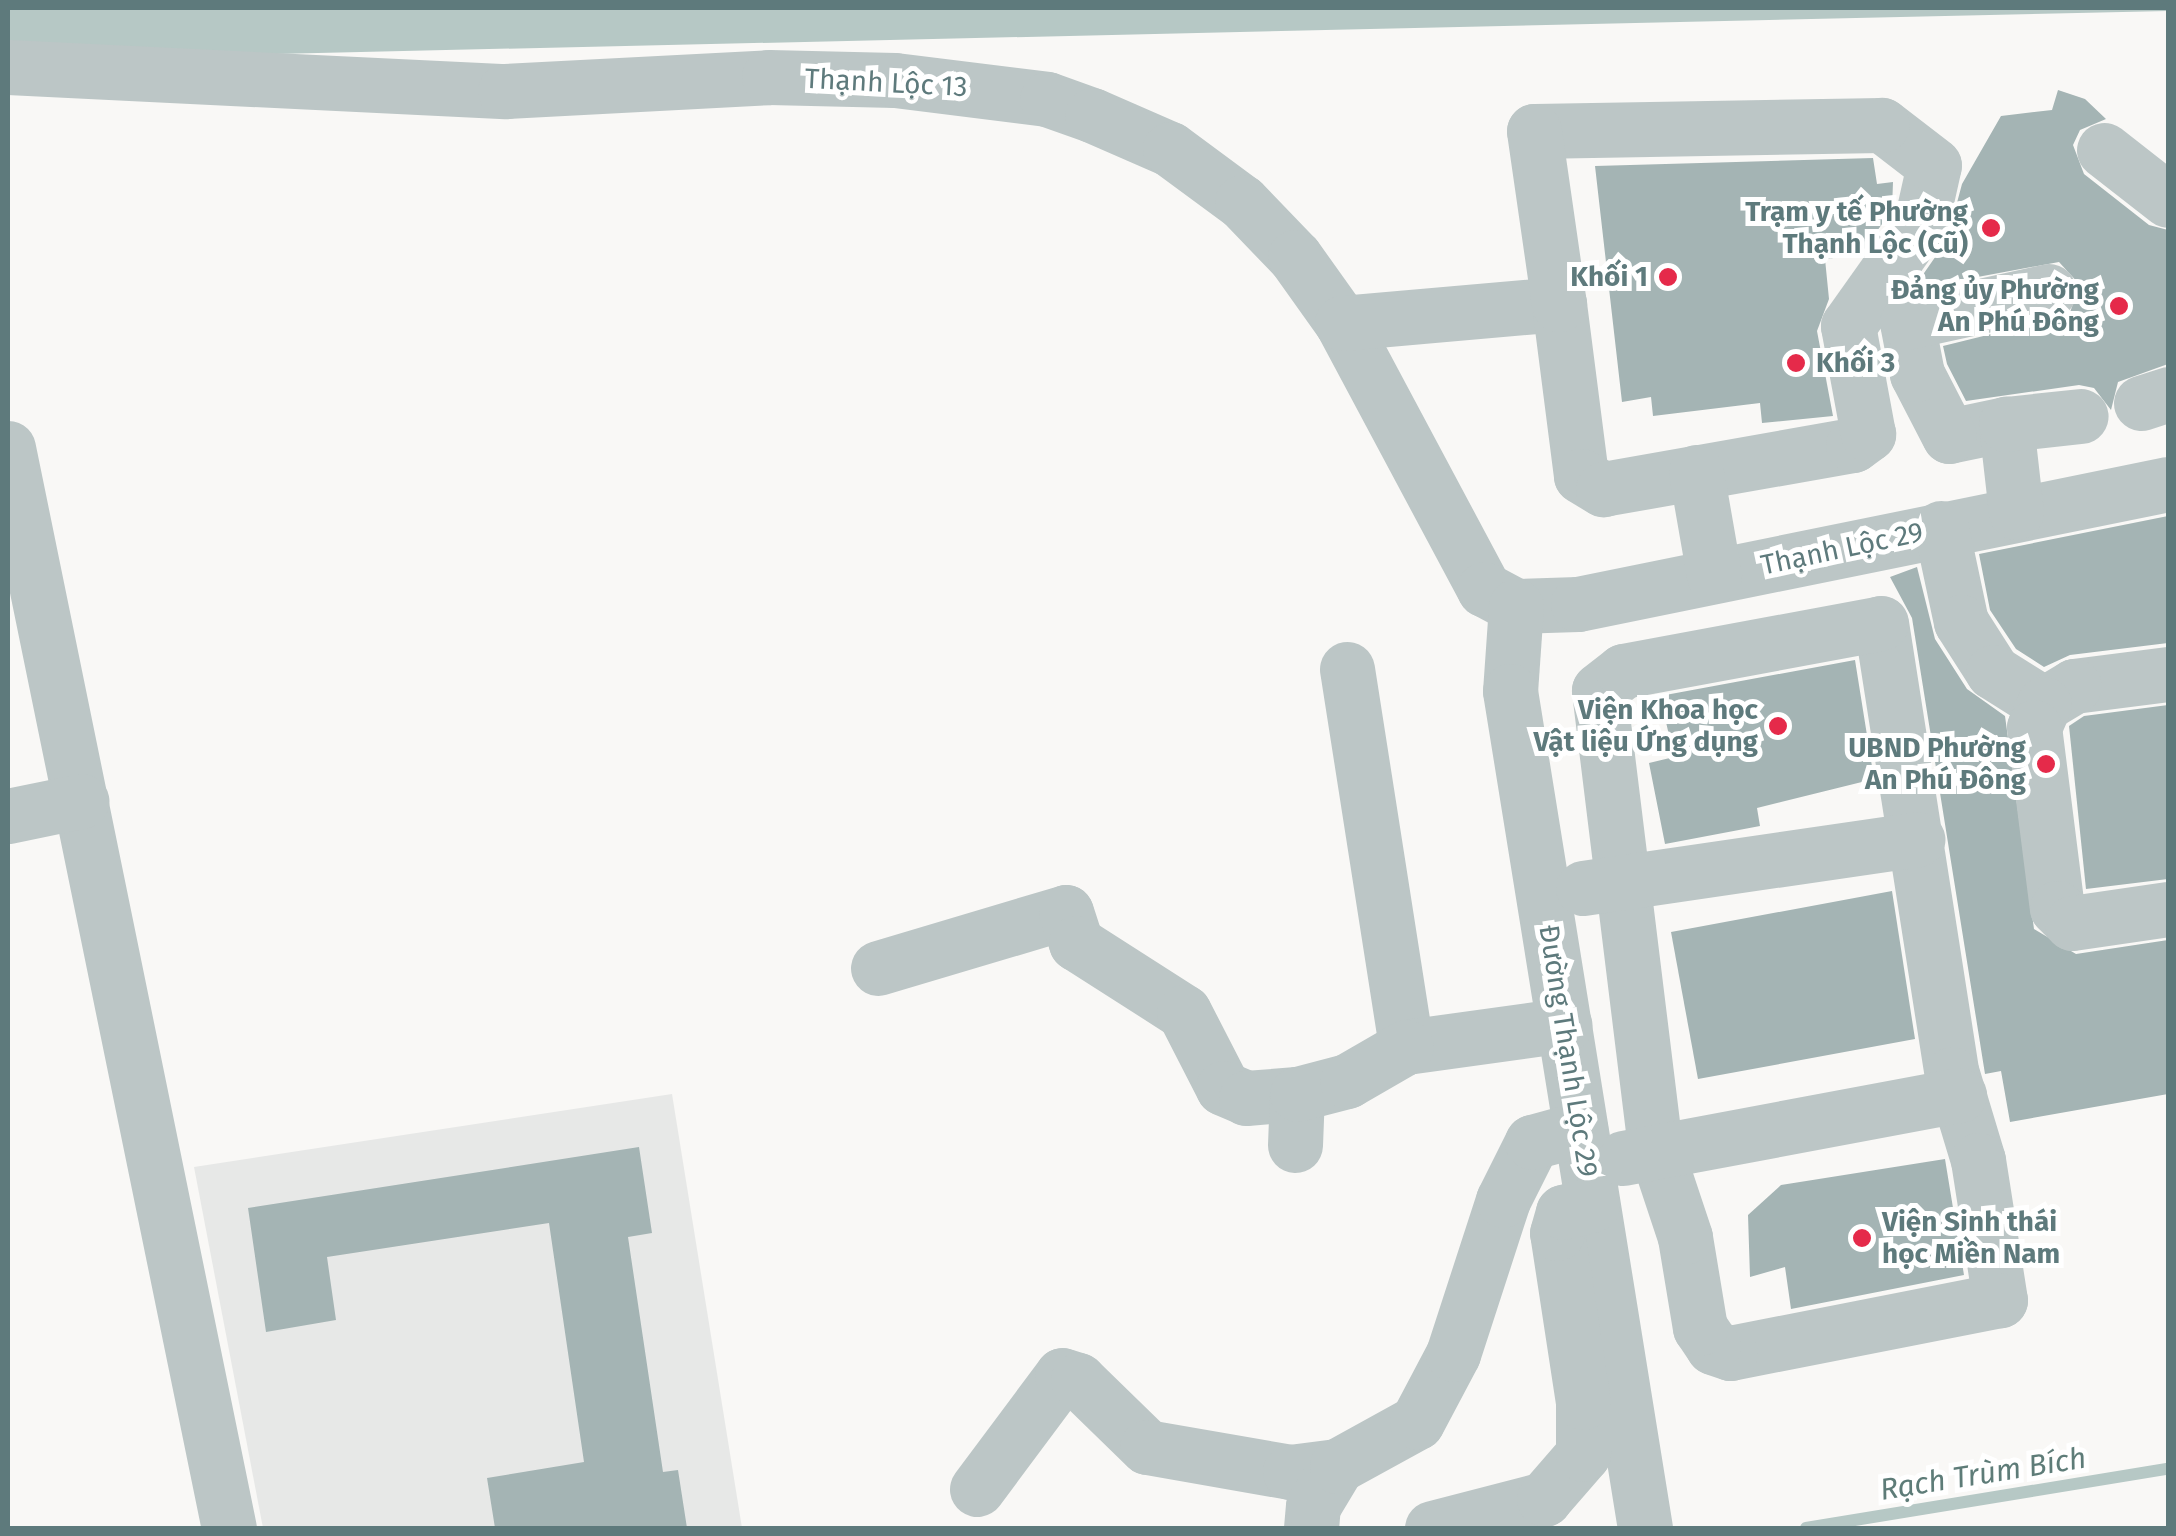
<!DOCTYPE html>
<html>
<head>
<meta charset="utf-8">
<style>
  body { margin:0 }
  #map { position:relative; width:2176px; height:1536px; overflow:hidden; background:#f9f8f6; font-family:"Fira Sans",sans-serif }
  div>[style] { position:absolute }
  .built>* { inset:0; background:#e7e8e7 }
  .water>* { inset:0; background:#b6c8c5 }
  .stream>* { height:12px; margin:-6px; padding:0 6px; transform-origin:6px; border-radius:6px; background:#b6c8c5 }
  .building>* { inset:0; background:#a4b4b4 }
  .minor>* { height:55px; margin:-27.5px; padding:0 27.5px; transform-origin:27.5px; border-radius:27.5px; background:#bcc6c6 }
  .dots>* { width:28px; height:28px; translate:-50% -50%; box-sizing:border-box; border:5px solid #fff; border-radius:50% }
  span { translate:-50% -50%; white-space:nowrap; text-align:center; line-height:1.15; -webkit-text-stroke:10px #fff; paint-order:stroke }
  .street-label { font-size:28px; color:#5e7a7c }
  .poi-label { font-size:28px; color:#5e7a7c; font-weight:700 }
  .right { translate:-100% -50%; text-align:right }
  .left { translate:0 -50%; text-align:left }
  .water-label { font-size:30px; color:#5e7c78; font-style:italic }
  .frame { position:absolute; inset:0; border:10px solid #5e7a7c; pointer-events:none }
</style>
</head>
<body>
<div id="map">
  <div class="built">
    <i style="clip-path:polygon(672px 1094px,742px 1528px,263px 1528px,194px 1167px)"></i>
  </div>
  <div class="water">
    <i style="clip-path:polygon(8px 8px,2168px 8px,2168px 11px,8px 60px)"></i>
  </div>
  <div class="stream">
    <i style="left:1806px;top:1528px;width:367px;rotate:-9.3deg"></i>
  </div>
  <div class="building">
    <i style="clip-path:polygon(2058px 90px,2085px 99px,2106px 119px,2080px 130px,2073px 145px,2084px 174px,2149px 225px,2168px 230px,2168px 364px,2118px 382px,2111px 410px,2094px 388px,2079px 385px,1966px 401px,1947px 364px,1943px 346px,2069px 315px,2080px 285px,2059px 262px,1913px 289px,1947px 240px,1962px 184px,2001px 116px,2052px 110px)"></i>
    <i style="clip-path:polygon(1873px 158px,1877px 184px,1893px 182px,1892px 210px,1860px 255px,1825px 259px,1829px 299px,1817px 331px,1833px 416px,1762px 423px,1760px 403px,1653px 416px,1651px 397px,1622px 402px,1595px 166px)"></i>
    <i style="clip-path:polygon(2168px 516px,2168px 643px,2070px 655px,2044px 667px,2016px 649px,1990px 610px,1979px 554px)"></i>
    <i style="clip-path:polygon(1917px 567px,1935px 639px,1967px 689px,2005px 716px,2034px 929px,2076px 954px,2168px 940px,2168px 1094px,2010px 1122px,2001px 1071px,1985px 1074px,1912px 618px,1890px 577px)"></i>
    <i style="clip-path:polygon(1855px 660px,1874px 779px,1757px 808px,1760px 826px,1665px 844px,1649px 763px,1674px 757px,1660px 696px)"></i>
    <i style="clip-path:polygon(2168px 705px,2168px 879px,2086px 889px,2069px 726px,2084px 716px)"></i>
    <i style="clip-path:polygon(1892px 891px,1915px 1039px,1698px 1079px,1671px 932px)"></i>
    <i style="clip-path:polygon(639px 1147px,652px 1233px,628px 1237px,663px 1472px,678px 1470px,687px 1528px,495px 1528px,487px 1478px,584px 1462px,549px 1223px,327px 1257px,336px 1320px,266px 1332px,248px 1208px)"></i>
    <i style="clip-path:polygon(1945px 1159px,1964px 1275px,1791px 1309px,1785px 1267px,1750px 1277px,1748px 1215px,1781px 1185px)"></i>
  </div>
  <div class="minor">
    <i style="left:8px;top:67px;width:498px;rotate:2.8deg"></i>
    <i style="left:505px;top:91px;width:264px;rotate:-3deg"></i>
    <i style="left:769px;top:77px;width:126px;rotate:1.4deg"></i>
    <i style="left:895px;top:80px;width:153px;rotate:7.1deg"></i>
    <i style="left:1047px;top:99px;width:48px;rotate:19.6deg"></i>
    <i style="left:1092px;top:115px;width:85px;rotate:23.6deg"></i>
    <i style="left:1170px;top:149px;width:89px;rotate:36.4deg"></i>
    <i style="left:1242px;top:202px;width:76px;rotate:46.1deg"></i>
    <i style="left:1295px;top:257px;width:81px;rotate:54.5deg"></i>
    <i style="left:1342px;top:323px;width:302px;rotate:61.9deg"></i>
    <i style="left:1484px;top:589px;width:36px;rotate:28deg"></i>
    <i style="left:1516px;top:606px;width:62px;rotate:-1.8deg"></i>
    <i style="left:1578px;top:604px;width:602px;rotate:-11.5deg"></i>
    <i style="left:2104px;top:150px;width:81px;rotate:38deg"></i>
    <i style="left:1342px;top:323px;width:218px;rotate:-5deg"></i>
    <i style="left:1559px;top:304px;width:173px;rotate:82.7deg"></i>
    <i style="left:1581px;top:476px;width:26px;rotate:31deg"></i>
    <i style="left:1603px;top:489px;width:254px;rotate:-10deg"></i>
    <i style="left:1853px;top:445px;width:19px;rotate:-36deg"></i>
    <i style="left:1868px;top:434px;width:110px;rotate:-100.5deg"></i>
    <i style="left:1848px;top:326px;width:126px;rotate:-54.7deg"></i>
    <i style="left:1921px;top:223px;width:59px;rotate:-77.4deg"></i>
    <i style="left:1934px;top:165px;width:66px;rotate:-142.4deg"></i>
    <i style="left:1882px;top:125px;width:348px;rotate:179deg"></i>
    <i style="left:1534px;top:131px;width:175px;rotate:81.8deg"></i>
    <i style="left:2141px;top:403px;width:28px;rotate:-18deg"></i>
    <i style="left:2006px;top:424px;width:58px;rotate:168.1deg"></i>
    <i style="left:1949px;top:436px;width:70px;rotate:-117.3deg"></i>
    <i style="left:1917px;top:374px;width:53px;rotate:-100.9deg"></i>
    <i style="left:1907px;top:322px;width:145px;rotate:-12.3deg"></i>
    <i style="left:8px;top:448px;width:1102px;rotate:78.44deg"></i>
    <i style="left:1696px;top:472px;width:105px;rotate:80.1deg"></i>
    <i style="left:2016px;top:512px;width:89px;rotate:-96.5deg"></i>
    <i style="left:2006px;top:424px;width:75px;rotate:-6.1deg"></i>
    <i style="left:1941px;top:528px;width:96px;rotate:78deg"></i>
    <i style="left:1961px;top:622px;width:59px;rotate:57.4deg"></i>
    <i style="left:1993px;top:672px;width:60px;rotate:32.1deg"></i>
    <i style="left:1516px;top:606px;width:85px;rotate:94deg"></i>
    <i style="left:1510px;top:691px;width:848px;rotate:80.84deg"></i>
    <i style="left:1881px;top:623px;width:457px;rotate:81.1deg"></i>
    <i style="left:1952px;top:1074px;width:90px;rotate:73.2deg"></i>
    <i style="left:1978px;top:1160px;width:142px;rotate:81.1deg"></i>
    <i style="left:2000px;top:1300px;width:275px;rotate:168.9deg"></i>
    <i style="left:1730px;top:1353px;width:18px;rotate:-161deg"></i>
    <i style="left:1713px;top:1347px;width:23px;rotate:-124deg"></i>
    <i style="left:1700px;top:1328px;width:92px;rotate:-99.4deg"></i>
    <i style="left:1685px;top:1237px;width:95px;rotate:-108.4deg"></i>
    <i style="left:1655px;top:1147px;width:460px;rotate:-97deg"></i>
    <i style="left:1599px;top:690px;width:31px;rotate:-38deg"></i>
    <i style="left:1623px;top:671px;width:262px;rotate:-10.5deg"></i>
    <i style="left:1347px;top:669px;width:383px;rotate:81.1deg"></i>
    <i style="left:1406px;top:1047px;width:160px;rotate:-7.9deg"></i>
    <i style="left:2168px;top:674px;width:95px;rotate:172.7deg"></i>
    <i style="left:2074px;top:686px;width:35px;rotate:149deg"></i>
    <i style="left:2044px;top:704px;width:25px;rotate:113deg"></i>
    <i style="left:2034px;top:727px;width:182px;rotate:82.8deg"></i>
    <i style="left:2057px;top:908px;width:21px;rotate:45deg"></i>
    <i style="left:2072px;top:923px;width:97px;rotate:-8.3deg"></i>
    <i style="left:8px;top:816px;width:75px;rotate:-11.6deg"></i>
    <i style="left:1583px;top:888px;width:338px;rotate:-8.3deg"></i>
    <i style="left:878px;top:968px;width:196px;rotate:-16.6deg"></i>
    <i style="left:1066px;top:912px;width:33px;rotate:72deg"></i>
    <i style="left:1076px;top:943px;width:128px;rotate:32.6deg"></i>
    <i style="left:1184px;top:1012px;width:85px;rotate:62.8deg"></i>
    <i style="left:1223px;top:1088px;width:25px;rotate:23deg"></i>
    <i style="left:1246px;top:1098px;width:51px;rotate:-4.5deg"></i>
    <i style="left:1295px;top:1145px;width:51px;rotate:-87.8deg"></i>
    <i style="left:1297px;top:1094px;width:52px;rotate:-14.6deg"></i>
    <i style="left:1347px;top:1081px;width:68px;rotate:-30deg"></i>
    <i style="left:1623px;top:1158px;width:342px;rotate:-10.6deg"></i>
    <i style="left:977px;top:1489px;width:142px;rotate:-53.3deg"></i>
    <i style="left:1062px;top:1375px;width:17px;rotate:17deg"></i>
    <i style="left:1078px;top:1380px;width:96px;rotate:44.2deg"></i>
    <i style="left:1147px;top:1447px;width:145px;rotate:9.9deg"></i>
    <i style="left:1290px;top:1472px;width:47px;rotate:-7.3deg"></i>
    <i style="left:1311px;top:1528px;width:22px;rotate:-85deg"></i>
    <i style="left:1313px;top:1506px;width:47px;rotate:-59deg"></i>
    <i style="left:1337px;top:1466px;width:91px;rotate:-28.8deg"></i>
    <i style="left:1417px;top:1422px;width:77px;rotate:-62.1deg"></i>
    <i style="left:1453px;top:1354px;width:162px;rotate:-72deg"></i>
    <i style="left:1503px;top:1200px;width:65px;rotate:-63.4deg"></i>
    <i style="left:1532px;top:1142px;width:50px;rotate:-15.2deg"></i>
    <i style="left:1432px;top:1528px;width:116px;rotate:-14.5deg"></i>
    <i style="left:1544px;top:1499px;width:60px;rotate:-49.1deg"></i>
    <i style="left:1583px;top:1454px;width:52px;rotate:-90deg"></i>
    <i style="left:1583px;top:1402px;width:171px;rotate:-98.7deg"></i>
    <i style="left:1557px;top:1233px;width:22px;rotate:-74deg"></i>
    <i style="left:1563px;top:1212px;width:30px;rotate:-14deg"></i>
  </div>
  <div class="dots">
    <i style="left:1991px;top:228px;background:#e52a4a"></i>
    <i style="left:1668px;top:277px;background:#e52a4a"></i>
    <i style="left:2119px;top:306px;background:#e52a4a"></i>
    <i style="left:1796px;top:363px;background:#e52a4a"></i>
    <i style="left:1778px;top:726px;background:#e52a4a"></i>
    <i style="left:2046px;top:764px;background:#e52a4a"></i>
    <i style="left:1862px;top:1238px;background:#e52a4a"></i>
  </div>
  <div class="street-label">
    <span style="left:886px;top:83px;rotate:3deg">Thạnh Lộc 13</span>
    <span style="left:1842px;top:549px;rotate:-12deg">Thạnh Lộc 29</span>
    <span style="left:1568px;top:1051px;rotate:81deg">Đường Thạnh Lộc 29</span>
  </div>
  <div class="poi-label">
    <span class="right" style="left:1968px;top:228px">Trạm y tế Phường<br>Thạnh Lộc (Cũ)</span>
    <span class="right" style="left:1648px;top:277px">Khối 1</span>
    <span class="right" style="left:2099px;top:306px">Đảng ủy Phường<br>An Phú Đông</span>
    <span class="left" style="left:1816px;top:363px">Khối 3</span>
    <span class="right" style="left:1758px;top:726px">Viện Khoa học<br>Vật liệu Ứng dụng</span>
    <span class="right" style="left:2026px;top:764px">UBND Phường<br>An Phú Đông</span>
    <span class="left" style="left:1882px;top:1238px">Viện Sinh thái<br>học Miền Nam</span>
  </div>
  <div class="water-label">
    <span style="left:1983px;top:1474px;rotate:-9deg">Rạch Trùm Bích</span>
  </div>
  <div class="frame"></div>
</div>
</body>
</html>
